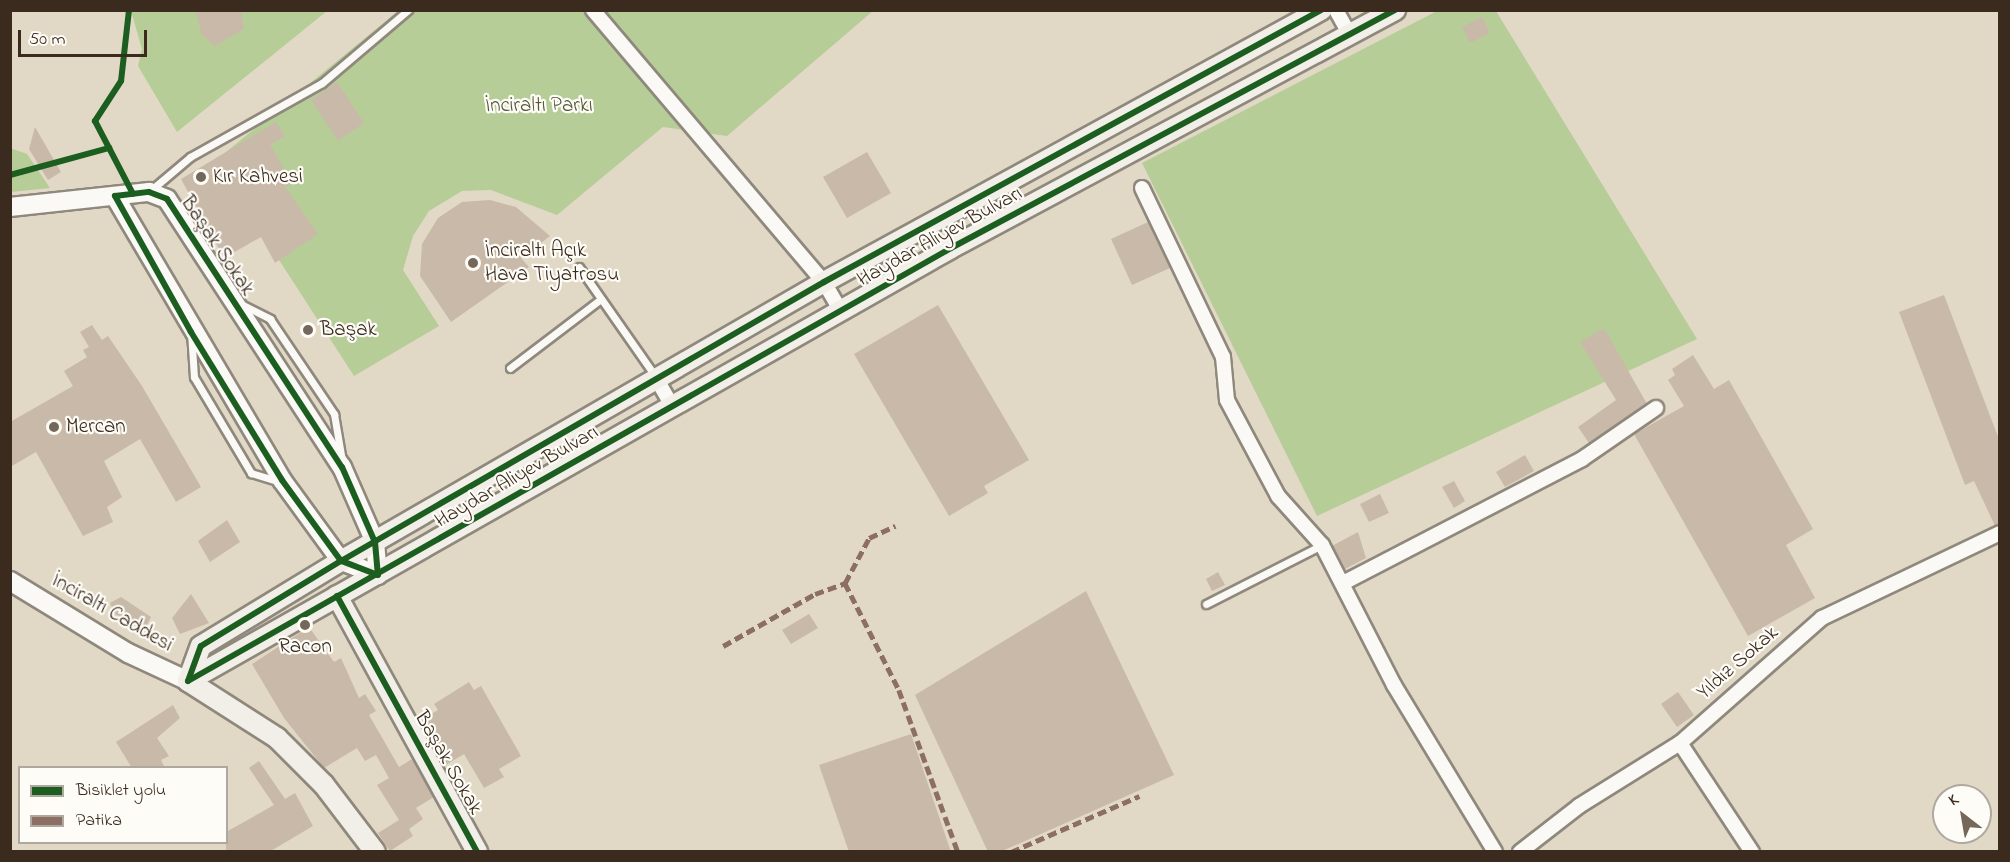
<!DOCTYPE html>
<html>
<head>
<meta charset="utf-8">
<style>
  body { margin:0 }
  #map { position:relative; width:2010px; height:862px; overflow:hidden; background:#e1d9c6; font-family:"Indie Flower",sans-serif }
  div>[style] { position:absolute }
  .green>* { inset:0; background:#b7cd98 }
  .building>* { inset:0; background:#c9b9a9 }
  .roads { filter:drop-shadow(2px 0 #8f887c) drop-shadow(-2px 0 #8f887c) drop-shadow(0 2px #8f887c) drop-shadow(0 -2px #8f887c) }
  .service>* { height:7px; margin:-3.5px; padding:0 3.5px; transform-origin:3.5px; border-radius:3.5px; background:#faf9f6 }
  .minor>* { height:14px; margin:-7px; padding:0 7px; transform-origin:7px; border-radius:7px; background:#faf9f6 }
  .tertiary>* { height:18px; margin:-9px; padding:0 9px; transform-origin:9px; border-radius:9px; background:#faf9f6 }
  .secondary>* { height:20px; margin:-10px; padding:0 10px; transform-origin:10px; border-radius:10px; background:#f2efe8 }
  .quiet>* { height:4.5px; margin-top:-2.25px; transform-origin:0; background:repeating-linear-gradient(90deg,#8d6e63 0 9px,transparent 0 13.5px) }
  .cycleway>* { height:6px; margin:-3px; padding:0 3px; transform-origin:3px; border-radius:3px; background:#1b5e20 }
  .dots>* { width:16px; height:16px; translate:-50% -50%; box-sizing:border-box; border:3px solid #fdfcf7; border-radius:50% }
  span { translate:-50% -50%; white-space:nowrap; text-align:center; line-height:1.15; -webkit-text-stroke:4.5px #fdfcf7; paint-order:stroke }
  .park-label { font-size:21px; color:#565837 }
  .poi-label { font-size:21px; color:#3b2a1e }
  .left { translate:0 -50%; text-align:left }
  .street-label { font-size:21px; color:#3b2a1e }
  .frame { position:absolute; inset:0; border:12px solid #3b2a1e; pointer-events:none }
  .legend { position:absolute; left:18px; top:766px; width:210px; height:78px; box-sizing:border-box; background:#fdfcf7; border:2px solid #afa8a0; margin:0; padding:8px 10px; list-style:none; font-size:18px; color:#3b2a1e }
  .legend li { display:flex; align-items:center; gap:12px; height:30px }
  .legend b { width:30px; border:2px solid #afa8a0 }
  .north { position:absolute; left:1932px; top:784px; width:60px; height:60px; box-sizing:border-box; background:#fdfcf7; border:2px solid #afa8a0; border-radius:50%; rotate:329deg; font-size:16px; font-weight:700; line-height:24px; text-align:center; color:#3b2a1e }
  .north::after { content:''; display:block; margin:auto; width:21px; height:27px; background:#756759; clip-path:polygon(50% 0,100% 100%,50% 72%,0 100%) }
  .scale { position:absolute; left:18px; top:30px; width:129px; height:27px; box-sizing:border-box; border:3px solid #3b2a1e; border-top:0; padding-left:8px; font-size:18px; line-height:21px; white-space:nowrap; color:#3b2a1e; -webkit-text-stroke:4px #fdfcf7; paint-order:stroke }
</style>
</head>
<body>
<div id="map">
  <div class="green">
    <i style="clip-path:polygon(131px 11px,327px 11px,177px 132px,138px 66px,142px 49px)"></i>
    <i style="clip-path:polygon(398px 11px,873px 11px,727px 136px,663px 127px,557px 215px,491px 190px,462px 191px,429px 211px,413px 236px,403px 270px,439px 326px,354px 376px,215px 161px)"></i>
    <i style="clip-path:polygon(1437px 11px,1496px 11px,1697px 339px,1317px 516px,1142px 163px)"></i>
    <i style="clip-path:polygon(10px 148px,27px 154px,50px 188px,11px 192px)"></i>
  </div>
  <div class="building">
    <i style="clip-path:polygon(195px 10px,241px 10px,244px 29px,215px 46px,202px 35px)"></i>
    <i style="clip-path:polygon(1482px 17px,1490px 33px,1470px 43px,1462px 27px)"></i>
    <i style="clip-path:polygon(337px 82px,364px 123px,338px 141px,311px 100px)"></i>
    <i style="clip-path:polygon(276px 122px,285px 136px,270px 145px,293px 183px,285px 187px,318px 234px,275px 263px,261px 237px,224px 258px,181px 179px)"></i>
    <i style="clip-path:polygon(35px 127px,61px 172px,48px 180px,29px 149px)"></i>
    <i style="clip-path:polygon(867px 152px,891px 193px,847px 218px,823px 177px)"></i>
    <i style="clip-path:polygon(490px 200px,516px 207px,550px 236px,521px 258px,529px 267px,451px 322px,420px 276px,422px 244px,438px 218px,462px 202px)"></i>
    <i style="clip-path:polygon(1148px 222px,1170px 268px,1132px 285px,1111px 239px)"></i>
    <i style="clip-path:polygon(1944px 295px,2000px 442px,2000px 524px,1995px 526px,1974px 481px,1965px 485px,1899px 312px)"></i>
    <i style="clip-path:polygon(938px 305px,1029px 460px,984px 486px,988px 493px,949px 516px,854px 354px)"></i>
    <i style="clip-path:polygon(92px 325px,102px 340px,108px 336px,142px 386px,201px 487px,176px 502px,140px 439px,104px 461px,122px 497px,107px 507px,113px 522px,83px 536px,36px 452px,10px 467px,10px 422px,73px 386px,64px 371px,87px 357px,83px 350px,89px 347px,80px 332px)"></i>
    <i style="clip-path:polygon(1604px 328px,1647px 404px,1589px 443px,1578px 427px,1616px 400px,1580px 342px)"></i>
    <i style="clip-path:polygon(1693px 355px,1714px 389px,1729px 380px,1813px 529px,1786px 545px,1815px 598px,1748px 636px,1634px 434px,1684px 406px,1668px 380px,1675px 375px,1672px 369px)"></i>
    <i style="clip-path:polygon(1525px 455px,1534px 471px,1505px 487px,1496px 472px)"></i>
    <i style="clip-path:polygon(1454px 481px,1465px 501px,1454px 508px,1442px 487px)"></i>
    <i style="clip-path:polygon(1380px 494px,1389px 513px,1369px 522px,1360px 504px)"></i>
    <i style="clip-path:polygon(227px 520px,240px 542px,210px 562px,198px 541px)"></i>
    <i style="clip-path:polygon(1358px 532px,1366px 558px,1345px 569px,1332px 546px)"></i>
    <i style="clip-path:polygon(1218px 572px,1225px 585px,1212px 591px,1206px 579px)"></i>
    <i style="clip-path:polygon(1086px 591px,1174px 775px,1000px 852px,988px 852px,915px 695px)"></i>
    <i style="clip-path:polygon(191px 594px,209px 623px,180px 634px,172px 618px)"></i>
    <i style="clip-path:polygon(121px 597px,151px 617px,145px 629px,115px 614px,110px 603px)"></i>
    <i style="clip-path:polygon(809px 614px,818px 628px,791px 644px,782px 630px)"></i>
    <i style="clip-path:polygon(309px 627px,334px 662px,341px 658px,359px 698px,365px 694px,376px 711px,369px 715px,399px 767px,412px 759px,434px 797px,416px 808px,423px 819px,409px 829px,413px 836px,390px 851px,378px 833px,399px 820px,377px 785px,389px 778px,376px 755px,365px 761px,357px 748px,324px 768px,284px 718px,252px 664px)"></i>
    <i style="clip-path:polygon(469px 682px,474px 690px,481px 686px,521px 756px,499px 769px,504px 777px,484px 788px,464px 754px,444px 766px,421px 720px,438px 710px,434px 704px)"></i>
    <i style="clip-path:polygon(1678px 692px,1694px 715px,1677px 727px,1661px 704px)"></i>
    <i style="clip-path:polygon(173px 705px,180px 718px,157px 738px,169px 756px,161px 760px,165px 768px,132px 768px,116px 742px)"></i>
    <i style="clip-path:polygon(911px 734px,951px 852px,849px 852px,819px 765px)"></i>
    <i style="clip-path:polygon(259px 761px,285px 799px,295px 793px,313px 826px,269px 852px,226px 852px,226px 832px,274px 805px,249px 768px)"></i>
  </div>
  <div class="roads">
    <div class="service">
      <i style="left:151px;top:190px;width:51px;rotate:-40.2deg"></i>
      <i style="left:190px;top:157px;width:151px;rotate:-29.3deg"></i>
      <i style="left:322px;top:83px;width:113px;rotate:-40.3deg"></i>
      <i style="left:579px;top:267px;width:133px;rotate:55.1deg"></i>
      <i style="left:241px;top:304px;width:33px;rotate:27deg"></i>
      <i style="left:270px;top:319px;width:115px;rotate:56deg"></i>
      <i style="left:334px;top:414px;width:42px;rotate:80.3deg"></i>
      <i style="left:191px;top:332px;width:45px;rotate:86.2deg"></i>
      <i style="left:194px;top:377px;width:112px;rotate:59.3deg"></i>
      <i style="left:251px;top:473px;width:28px;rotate:17deg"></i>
      <i style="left:510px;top:368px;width:114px;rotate:-37.2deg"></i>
      <i style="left:1206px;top:604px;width:130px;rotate:-27deg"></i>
    </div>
    <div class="minor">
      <i style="left:593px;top:10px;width:357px;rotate:49.7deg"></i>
      <i style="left:824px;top:282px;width:34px;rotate:60deg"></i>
      <i style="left:1336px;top:10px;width:26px;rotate:61deg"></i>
      <i style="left:1142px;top:188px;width:187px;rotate:64.4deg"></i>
      <i style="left:1223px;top:357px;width:43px;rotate:84.7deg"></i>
      <i style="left:1227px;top:400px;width:109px;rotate:62deg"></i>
      <i style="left:1278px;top:496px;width:66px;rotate:48.1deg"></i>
      <i style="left:1322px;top:545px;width:157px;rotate:62.8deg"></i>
      <i style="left:1394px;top:685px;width:195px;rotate:58.8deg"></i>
      <i style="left:656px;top:378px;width:34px;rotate:60deg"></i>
      <i style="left:1343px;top:583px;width:269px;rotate:-27.4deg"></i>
      <i style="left:1582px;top:459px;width:90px;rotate:-34.6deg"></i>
      <i style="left:1680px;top:743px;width:131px;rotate:56.6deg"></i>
      <i style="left:1520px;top:852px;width:75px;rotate:-37.9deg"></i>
      <i style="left:1579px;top:806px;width:119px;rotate:-32deg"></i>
      <i style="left:1680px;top:743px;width:189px;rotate:-41.4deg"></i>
      <i style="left:1822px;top:618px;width:197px;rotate:-25.5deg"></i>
    </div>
    <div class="tertiary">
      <i style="left:10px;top:207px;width:140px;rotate:-6.2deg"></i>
      <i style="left:149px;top:192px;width:19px;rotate:21deg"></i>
      <i style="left:167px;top:199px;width:320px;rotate:56.9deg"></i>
      <i style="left:342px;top:467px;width:82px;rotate:66.3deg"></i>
      <i style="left:375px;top:542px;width:33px;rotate:85deg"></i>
      <i style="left:378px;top:575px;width:40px;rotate:-159deg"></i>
      <i style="left:341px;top:561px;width:100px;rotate:-126.1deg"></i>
      <i style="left:282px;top:480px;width:329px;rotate:-120.5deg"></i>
      <i style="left:10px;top:581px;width:138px;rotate:31.4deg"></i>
      <i style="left:128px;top:653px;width:66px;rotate:25deg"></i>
    </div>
    <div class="secondary">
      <i style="left:337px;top:596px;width:292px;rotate:61.3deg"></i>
      <i style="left:188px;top:681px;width:877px;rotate:-29.57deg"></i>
      <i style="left:951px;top:248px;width:504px;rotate:-28.19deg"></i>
      <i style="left:188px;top:681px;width:37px;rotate:-70deg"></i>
      <i style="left:201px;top:646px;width:164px;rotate:-31.3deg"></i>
      <i style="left:341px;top:561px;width:558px;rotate:-30.01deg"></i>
      <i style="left:824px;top:282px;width:567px;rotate:-28.69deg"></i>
      <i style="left:188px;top:681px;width:106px;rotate:32.6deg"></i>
      <i style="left:277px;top:738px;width:66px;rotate:45deg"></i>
      <i style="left:324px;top:785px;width:84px;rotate:52.7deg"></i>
    </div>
  </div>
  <div class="quiet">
    <i style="left:845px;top:583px;width:51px;rotate:-61.9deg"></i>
    <i style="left:869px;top:538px;width:29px;rotate:-25deg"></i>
    <i style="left:723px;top:646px;width:106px;rotate:-29.5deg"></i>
    <i style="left:815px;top:594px;width:32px;rotate:-20deg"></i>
    <i style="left:845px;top:583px;width:120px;rotate:63.2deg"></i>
    <i style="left:899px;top:690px;width:172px;rotate:70deg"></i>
    <i style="left:1011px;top:852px;width:140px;rotate:-23.6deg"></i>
  </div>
  <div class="cycleway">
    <i style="left:129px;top:10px;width:71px;rotate:96.4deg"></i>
    <i style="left:121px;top:81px;width:48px;rotate:123deg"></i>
    <i style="left:95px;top:121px;width:82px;rotate:62.5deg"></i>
    <i style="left:10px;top:175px;width:103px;rotate:-15.3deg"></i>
    <i style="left:149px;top:192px;width:19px;rotate:21deg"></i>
    <i style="left:167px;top:199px;width:320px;rotate:56.9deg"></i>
    <i style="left:342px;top:467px;width:82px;rotate:66.3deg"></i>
    <i style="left:375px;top:542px;width:33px;rotate:85deg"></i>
    <i style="left:378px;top:575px;width:40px;rotate:-159deg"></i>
    <i style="left:341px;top:561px;width:100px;rotate:-126.1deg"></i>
    <i style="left:282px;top:480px;width:174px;rotate:-121.6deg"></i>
    <i style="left:191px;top:332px;width:156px;rotate:-119.2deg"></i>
    <i style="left:115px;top:196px;width:34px;rotate:-7deg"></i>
    <i style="left:337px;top:596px;width:292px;rotate:61.3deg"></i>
    <i style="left:188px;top:681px;width:877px;rotate:-29.57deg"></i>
    <i style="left:951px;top:248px;width:504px;rotate:-28.19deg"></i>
    <i style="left:188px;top:681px;width:37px;rotate:-70deg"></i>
    <i style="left:201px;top:646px;width:164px;rotate:-31.3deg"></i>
    <i style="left:341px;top:561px;width:558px;rotate:-30.01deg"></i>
    <i style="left:824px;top:282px;width:567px;rotate:-28.69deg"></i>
  </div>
  <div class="dots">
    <i style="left:201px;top:177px;background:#756759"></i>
    <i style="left:473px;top:263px;background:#756759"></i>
    <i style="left:308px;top:330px;background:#756759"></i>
    <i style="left:54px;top:427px;background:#756759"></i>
    <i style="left:305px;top:625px;background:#756759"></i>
  </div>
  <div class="park-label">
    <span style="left:539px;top:106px">İnciraltı Parkı</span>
  </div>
  <div class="poi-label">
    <span class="left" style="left:213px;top:177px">Kır Kahvesi</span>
    <span class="left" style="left:485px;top:263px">İnciraltı Açık<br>Hava Tiyatrosu</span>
    <span class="left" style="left:320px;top:330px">Başak</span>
    <span class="left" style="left:66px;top:427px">Mercan</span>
    <span style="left:305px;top:647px">Racon</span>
  </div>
  <div class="street-label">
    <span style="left:940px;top:237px;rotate:-29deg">Haydar Aliyev Bulvarı</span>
    <span style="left:217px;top:246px;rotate:56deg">Başak Sokak</span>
    <span style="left:517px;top:477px;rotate:-30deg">Haydar Aliyev Bulvarı</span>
    <span style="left:112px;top:613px;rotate:30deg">İnciraltı Caddesi</span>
    <span style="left:1738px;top:663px;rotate:-41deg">Yıldız Sokak</span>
    <span style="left:448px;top:763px;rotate:60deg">Başak Sokak</span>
  </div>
  <div class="frame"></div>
  <ul class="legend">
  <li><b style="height:8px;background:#1b5e20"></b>Bisiklet yolu</li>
  <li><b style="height:8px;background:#8d6e63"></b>Patika</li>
  </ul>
  <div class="north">K</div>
  <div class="scale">50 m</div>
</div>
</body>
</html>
